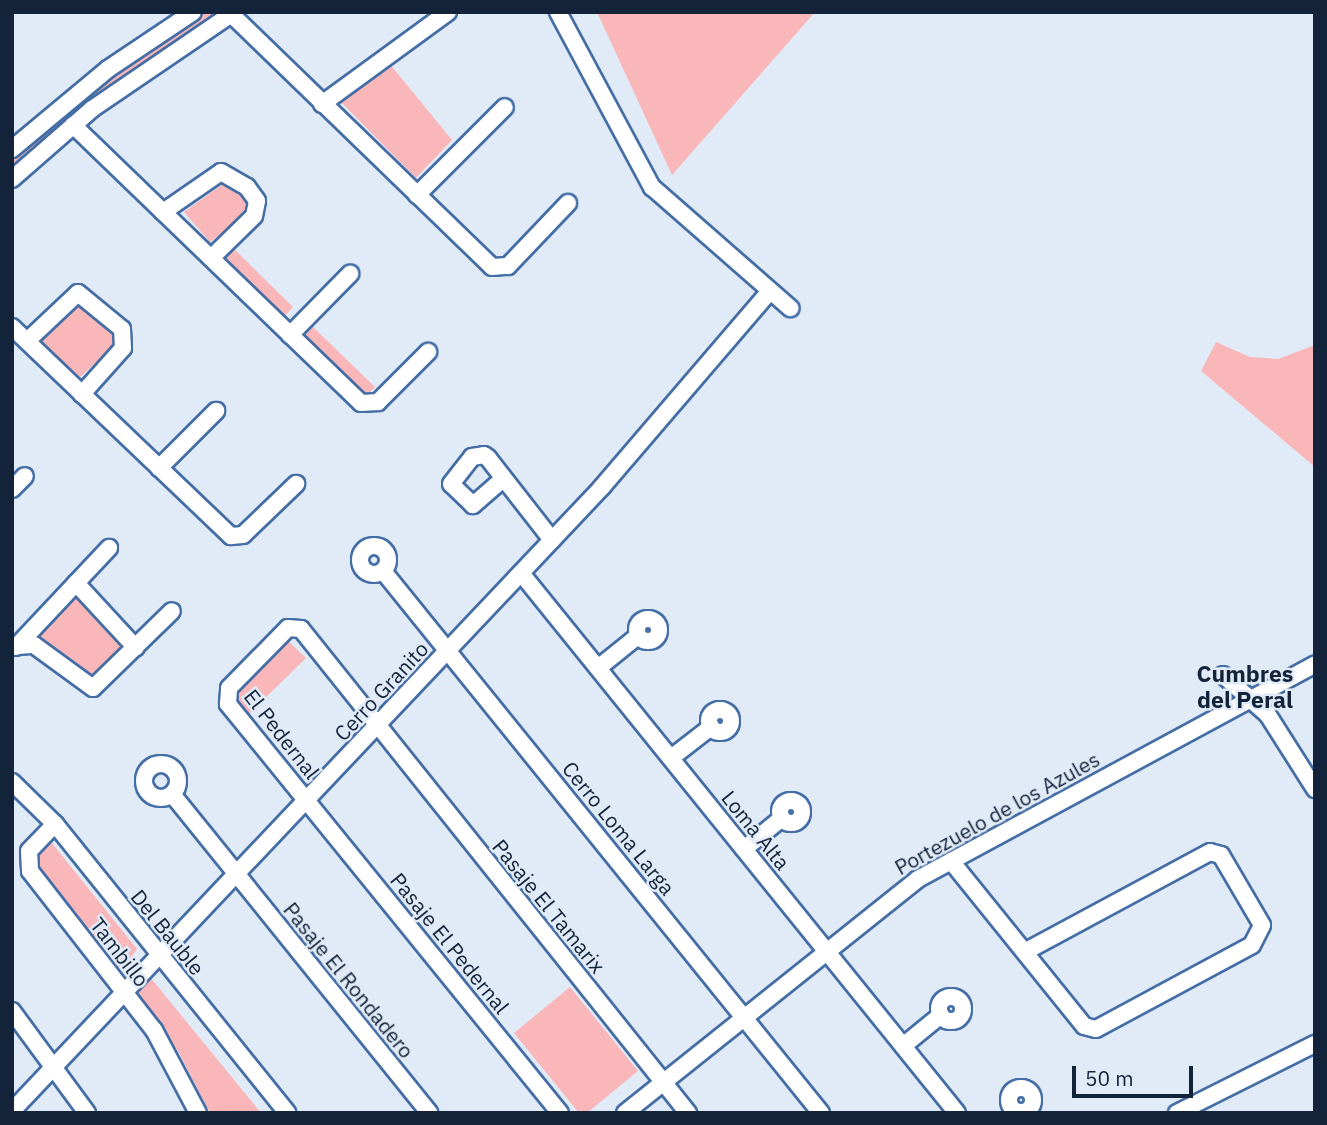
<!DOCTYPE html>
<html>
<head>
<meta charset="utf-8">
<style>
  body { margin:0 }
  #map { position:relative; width:1327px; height:1125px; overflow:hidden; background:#e1eaf7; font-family:"IBM Plex Sans",sans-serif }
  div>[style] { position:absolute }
  .green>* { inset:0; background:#f9b7ba }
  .roads { filter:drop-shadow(2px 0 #446ea5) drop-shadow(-2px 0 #446ea5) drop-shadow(0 2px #446ea5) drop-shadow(0 -2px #446ea5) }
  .street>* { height:16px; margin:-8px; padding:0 8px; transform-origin:8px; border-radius:8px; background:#fff }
  .street>.ring { margin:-8px; padding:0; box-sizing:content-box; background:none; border:16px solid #fff; border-radius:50% }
  span { translate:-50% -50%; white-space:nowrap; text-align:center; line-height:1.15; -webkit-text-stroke:5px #e1eaf7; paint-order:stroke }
  .street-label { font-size:21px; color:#12233a }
  .neighbourhood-label { font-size:23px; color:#12233a; font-weight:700 }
  .frame { position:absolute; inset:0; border:14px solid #12233a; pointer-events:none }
  .scale { position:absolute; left:1072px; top:1066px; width:121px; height:32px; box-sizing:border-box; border:4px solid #12233a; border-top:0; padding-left:9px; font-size:21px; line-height:24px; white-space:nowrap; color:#12233a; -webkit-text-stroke:5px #e1eaf7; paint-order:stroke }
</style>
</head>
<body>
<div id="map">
  <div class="green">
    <i style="clip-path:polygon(205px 12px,218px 12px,132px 69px,12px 169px,12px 159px,75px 105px)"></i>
    <i style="clip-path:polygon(597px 12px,815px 12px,672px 175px)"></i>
    <i style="clip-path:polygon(389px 63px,452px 140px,416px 178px,339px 100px)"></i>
    <i style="clip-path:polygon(227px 181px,234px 181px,253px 208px,210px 242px,184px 212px)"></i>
    <i style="clip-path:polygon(232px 247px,293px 307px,282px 319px,221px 258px)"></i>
    <i style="clip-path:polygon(80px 302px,115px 331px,115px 345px,79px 378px,39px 340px)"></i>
    <i style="clip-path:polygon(313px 327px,375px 387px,365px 397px,302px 338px)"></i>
    <i style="clip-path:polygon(1216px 342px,1250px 357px,1278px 359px,1315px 345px,1315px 467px,1201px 371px)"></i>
    <i style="clip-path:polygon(72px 598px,81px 598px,123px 644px,125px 651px,86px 682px,39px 642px,38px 633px)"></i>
    <i style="clip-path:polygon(288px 641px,306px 658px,249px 714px,233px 696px)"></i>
    <i style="clip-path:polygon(51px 842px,137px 949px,120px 972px,36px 866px,36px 856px)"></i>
    <i style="clip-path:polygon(150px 977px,261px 1113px,210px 1113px,178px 1051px,135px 995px)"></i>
    <i style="clip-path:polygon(570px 987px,638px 1071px,587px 1113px,579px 1113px,514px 1033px)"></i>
  </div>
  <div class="roads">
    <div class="street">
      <i style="left:558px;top:12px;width:199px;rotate:61.8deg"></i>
      <i style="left:652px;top:187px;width:184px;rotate:41.2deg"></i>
      <i style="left:231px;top:14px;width:363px;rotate:44.1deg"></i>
      <i style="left:492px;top:267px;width:16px;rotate:-4deg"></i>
      <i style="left:508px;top:266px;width:87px;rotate:-46.4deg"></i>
      <i style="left:322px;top:104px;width:156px;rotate:-36.1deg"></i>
      <i style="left:73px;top:125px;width:400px;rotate:44deg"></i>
      <i style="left:361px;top:403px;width:17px;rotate:-3deg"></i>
      <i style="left:378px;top:402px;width:71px;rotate:-45deg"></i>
      <i style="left:12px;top:149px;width:125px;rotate:-39.8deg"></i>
      <i style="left:108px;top:69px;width:102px;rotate:-33.8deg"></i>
      <i style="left:12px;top:179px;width:106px;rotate:-41.2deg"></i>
      <i style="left:92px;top:109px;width:172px;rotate:-34.3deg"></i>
      <i style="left:417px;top:195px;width:124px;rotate:-45deg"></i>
      <i style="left:163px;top:212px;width:70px;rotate:-34.6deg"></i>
      <i style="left:221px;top:172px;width:30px;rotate:30deg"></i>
      <i style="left:247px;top:187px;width:17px;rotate:54deg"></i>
      <i style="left:257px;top:201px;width:15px;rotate:101deg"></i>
      <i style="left:254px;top:216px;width:60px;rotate:135.7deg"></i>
      <i style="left:12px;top:327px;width:303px;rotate:43.7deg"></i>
      <i style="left:231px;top:536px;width:12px;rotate:-5deg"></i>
      <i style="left:243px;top:535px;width:74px;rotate:-43.9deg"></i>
      <i style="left:290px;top:335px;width:86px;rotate:-45.5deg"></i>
      <i style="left:27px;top:341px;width:70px;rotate:-43.3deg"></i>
      <i style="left:78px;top:293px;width:57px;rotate:39.3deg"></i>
      <i style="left:122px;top:329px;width:19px;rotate:87deg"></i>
      <i style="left:123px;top:348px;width:62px;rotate:131.7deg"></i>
      <i style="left:159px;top:468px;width:81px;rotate:-45deg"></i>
      <i style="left:503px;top:479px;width:40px;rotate:139deg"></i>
      <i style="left:473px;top:505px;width:30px;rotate:-136deg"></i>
      <i style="left:451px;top:484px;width:34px;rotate:-52deg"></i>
      <i style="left:472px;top:457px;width:12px;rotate:-9deg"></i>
      <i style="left:484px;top:455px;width:5px;rotate:37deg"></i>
      <i style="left:488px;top:458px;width:104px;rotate:52deg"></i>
      <i style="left:12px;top:489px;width:18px;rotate:-45deg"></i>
      <i class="ring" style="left:360px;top:546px;width:12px;height:12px"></i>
      <i style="left:383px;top:571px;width:697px;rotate:51.06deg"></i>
      <i style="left:521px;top:573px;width:694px;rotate:51.08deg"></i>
      <i style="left:76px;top:583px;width:88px;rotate:47.3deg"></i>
      <i class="ring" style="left:637px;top:619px;width:6px;height:6px"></i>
      <i style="left:18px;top:646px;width:16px;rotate:-4deg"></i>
      <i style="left:34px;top:645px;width:73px;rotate:36.1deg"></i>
      <i style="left:93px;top:688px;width:110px;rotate:-44.3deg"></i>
      <i style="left:16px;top:647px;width:136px;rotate:-46.8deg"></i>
      <i style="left:598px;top:668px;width:51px;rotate:-38.7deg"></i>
      <i style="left:1223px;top:675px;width:60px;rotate:41.6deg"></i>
      <i style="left:1268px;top:715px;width:88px;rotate:57.6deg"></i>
      <i class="ring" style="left:709px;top:710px;width:6px;height:6px"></i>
      <i style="left:671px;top:758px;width:51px;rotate:-37.8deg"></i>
      <i class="ring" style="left:144px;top:764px;width:18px;height:18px"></i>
      <i style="left:12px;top:782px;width:60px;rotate:44.3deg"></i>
      <i style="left:55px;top:824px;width:371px;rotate:51.2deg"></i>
      <i style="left:172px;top:794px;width:410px;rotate:51.1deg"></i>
      <i class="ring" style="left:780px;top:801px;width:6px;height:6px"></i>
      <i style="left:55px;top:824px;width:37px;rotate:134deg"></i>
      <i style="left:29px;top:851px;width:20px;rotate:87deg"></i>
      <i style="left:30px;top:871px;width:202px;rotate:52.1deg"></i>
      <i style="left:154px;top:1030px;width:94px;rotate:62.1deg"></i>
      <i style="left:744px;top:849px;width:49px;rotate:-39.2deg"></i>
      <i style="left:951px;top:861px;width:212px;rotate:51.1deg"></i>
      <i style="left:1084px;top:1026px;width:12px;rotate:14deg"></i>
      <i style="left:1096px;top:1029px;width:177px;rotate:-28.3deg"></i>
      <i style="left:1252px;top:945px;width:22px;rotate:-63deg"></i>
      <i style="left:1262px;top:925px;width:81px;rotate:-120.4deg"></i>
      <i style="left:1221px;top:855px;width:11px;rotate:-165deg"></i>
      <i style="left:1210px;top:852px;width:209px;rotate:151.7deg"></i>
      <i class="ring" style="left:939px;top:997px;width:8px;height:8px"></i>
      <i style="left:12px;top:1011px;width:127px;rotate:53.7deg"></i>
      <i style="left:903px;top:1046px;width:49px;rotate:-39.2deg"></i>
      <i class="ring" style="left:1009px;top:1088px;width:8px;height:8px"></i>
      <i style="left:12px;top:1111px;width:859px;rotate:-46.6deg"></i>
      <i style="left:602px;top:487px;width:258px;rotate:-49.4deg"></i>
      <i style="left:560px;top:1113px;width:527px;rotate:-129.07deg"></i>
      <i style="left:228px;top:704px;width:16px;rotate:-86deg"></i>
      <i style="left:229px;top:688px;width:84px;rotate:-45.5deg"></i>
      <i style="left:288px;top:628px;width:13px;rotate:4deg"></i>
      <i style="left:301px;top:629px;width:620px;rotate:51.35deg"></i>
      <i style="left:625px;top:1113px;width:375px;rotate:-38.6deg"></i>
      <i style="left:918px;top:879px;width:451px;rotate:-28.4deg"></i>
      <i style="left:1177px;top:1113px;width:154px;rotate:-26.6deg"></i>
    </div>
  </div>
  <div class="street-label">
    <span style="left:381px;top:691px;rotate:-47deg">Cerro Granito</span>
    <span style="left:282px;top:734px;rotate:52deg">El Pedernal</span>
    <span style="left:997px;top:813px;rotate:-29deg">Portezuelo de los Azules</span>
    <span style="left:619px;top:828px;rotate:51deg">Cerro Loma Larga</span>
    <span style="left:756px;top:830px;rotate:51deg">Loma Alta</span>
    <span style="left:549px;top:906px;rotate:51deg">Pasaje El Tamarix</span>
    <span style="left:168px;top:932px;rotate:51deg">Del Bauble</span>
    <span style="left:450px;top:943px;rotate:51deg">Pasaje El Pedernal</span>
    <span style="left:120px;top:952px;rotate:52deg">Tambillo</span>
    <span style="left:349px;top:980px;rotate:51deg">Pasaje El Rondadero</span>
  </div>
  <div class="neighbourhood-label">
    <span style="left:1245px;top:686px">Cumbres<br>del Peral</span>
  </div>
  <div class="frame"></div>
  <div class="scale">50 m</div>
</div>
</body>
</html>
